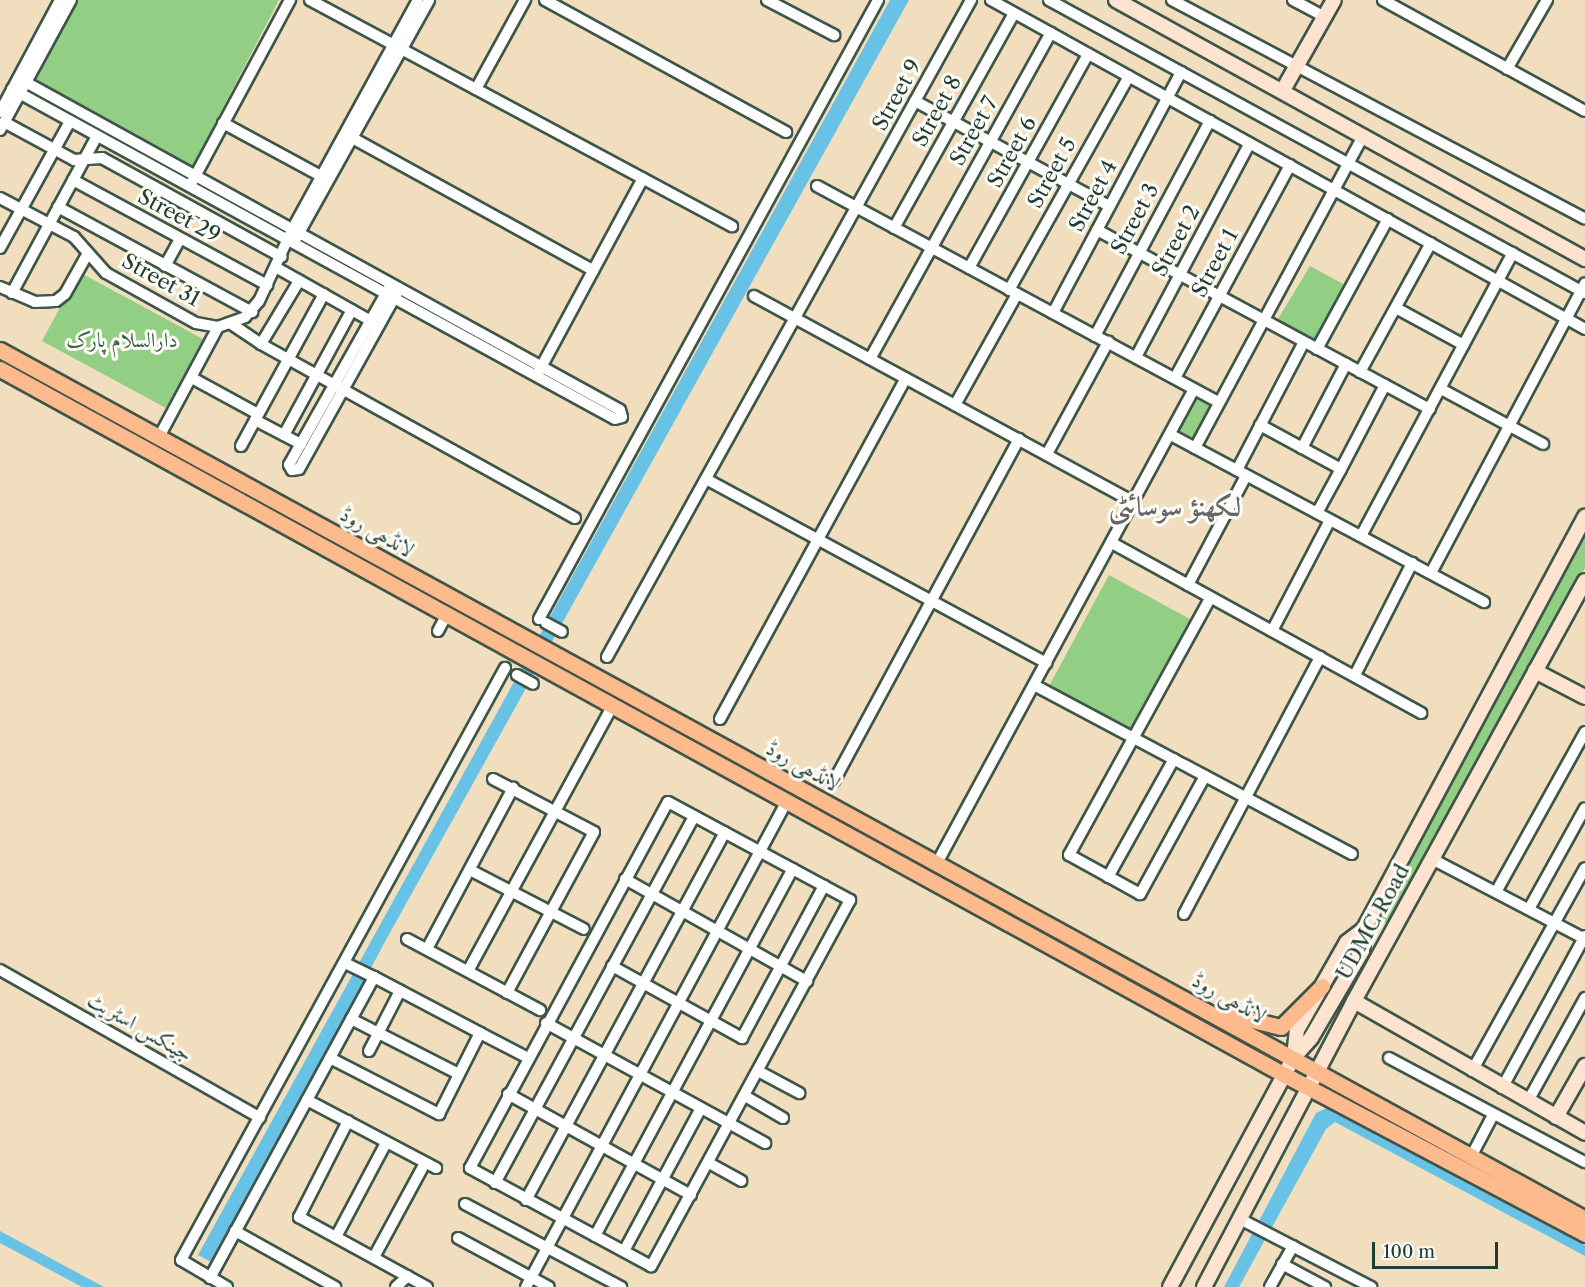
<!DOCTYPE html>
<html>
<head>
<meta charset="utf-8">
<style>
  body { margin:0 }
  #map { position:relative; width:1585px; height:1287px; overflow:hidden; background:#f1debe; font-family:"Libre Caslon Text",Amiri,serif }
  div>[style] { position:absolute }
  .green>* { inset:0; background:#92ce83 }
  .water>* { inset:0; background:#68c2e6 }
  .roads { filter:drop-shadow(2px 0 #3e5549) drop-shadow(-2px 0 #3e5549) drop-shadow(0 2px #3e5549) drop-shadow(0 -2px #3e5549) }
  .street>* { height:10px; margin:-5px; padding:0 5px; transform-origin:5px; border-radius:5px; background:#fff }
  .secondary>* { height:14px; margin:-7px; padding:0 7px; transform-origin:7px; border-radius:7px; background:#fee3d1 }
  .primary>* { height:15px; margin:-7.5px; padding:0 7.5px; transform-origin:7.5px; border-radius:7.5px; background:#fcba8d }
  span { translate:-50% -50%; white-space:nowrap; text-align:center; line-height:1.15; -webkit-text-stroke:6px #fdfcf7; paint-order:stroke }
  .street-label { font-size:21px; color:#1f3d34 }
  .park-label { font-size:21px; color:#3c6148 }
  .district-label { font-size:27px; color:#656667; font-weight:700 }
  .scale { position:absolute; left:1372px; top:1242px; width:126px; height:27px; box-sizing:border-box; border:3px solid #1f3d34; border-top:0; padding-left:8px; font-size:18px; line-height:21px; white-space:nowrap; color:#1f3d34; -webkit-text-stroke:4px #fdfcf7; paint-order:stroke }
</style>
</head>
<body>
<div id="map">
  <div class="green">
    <i style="clip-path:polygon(78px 0,279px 0,191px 169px,36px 80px)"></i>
    <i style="clip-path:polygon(1310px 266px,1347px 286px,1313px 349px,1280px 331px,1278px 319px)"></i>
    <i style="clip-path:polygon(79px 272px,203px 339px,166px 408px,42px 341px)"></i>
    <i style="clip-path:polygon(1194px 398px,1210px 406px,1194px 438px,1177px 430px)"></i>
    <i style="clip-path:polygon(1585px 535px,1585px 568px,1390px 925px,1376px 918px)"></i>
    <i style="clip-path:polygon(1109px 575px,1190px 619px,1130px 729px,1049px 686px)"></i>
  </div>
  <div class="water">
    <i style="clip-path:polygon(890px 0,909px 0,387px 938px,213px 1263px,198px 1255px)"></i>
    <i style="clip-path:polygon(1331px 1106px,1585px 1245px,1585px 1256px,1335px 1122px,1326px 1129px,1239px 1287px,1224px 1287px,1316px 1113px)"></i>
    <i style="clip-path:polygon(0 1231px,104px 1287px,82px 1287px,0 1243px)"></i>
  </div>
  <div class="roads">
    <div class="street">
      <i style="left:310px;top:0;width:479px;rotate:28.2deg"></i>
      <i style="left:545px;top:0;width:275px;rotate:28.7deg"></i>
      <i style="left:767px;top:0;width:76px;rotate:27.6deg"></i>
      <i style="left:991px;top:0;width:679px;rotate:28.98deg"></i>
      <i style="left:1049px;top:0;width:611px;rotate:28.66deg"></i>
      <i style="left:1172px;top:0;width:467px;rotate:27.9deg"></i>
      <i style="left:1293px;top:0;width:36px;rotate:28deg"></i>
      <i style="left:1383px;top:0;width:230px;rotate:28.8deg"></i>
      <i style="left:1507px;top:69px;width:80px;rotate:-59.9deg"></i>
      <i style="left:12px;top:89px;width:687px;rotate:28.69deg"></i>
      <i style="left:615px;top:419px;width:7px;rotate:-16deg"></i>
      <i style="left:622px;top:417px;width:7px;rotate:-106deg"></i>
      <i style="left:620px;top:410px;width:687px;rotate:-151.12deg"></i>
      <i style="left:476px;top:89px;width:102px;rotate:-61.2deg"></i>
      <i style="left:915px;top:101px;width:221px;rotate:28.4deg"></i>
      <i style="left:0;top:112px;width:127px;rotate:-61.8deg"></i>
      <i style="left:4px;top:122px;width:80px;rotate:28.5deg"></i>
      <i style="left:74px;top:160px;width:28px;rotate:-4deg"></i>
      <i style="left:102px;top:158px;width:205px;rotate:28.8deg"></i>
      <i style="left:223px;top:123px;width:111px;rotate:28.4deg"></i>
      <i style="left:0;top:130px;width:148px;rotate:-61.4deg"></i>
      <i style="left:347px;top:135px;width:281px;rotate:28.8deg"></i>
      <i style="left:73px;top:180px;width:221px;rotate:28.4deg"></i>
      <i style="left:192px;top:182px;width:207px;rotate:-61.7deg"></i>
      <i style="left:817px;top:186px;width:455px;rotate:28.3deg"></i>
      <i style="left:0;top:198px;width:84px;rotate:27.8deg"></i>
      <i style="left:74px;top:237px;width:48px;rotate:48.4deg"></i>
      <i style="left:106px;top:273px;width:103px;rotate:29.1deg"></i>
      <i style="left:196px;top:323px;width:22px;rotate:10deg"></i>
      <i style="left:218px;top:327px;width:29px;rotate:-20deg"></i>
      <i style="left:245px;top:317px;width:21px;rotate:-49deg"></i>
      <i style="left:259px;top:301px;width:78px;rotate:-65.1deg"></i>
      <i style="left:292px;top:230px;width:262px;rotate:-61.3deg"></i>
      <i style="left:58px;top:207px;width:221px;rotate:28.4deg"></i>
      <i style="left:894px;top:228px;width:246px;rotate:-60.8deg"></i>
      <i style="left:1097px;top:230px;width:378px;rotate:28.3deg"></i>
      <i style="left:295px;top:240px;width:275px;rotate:-60.8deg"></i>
      <i style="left:0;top:248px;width:145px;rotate:-61.1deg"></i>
      <i style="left:165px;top:266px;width:31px;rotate:-61deg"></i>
      <i style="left:277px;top:268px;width:108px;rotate:29.4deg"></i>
      <i style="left:969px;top:268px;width:245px;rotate:-60.9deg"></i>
      <i style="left:0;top:287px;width:38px;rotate:23deg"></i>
      <i style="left:35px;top:302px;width:21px;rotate:-3deg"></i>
      <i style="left:56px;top:301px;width:11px;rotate:-38deg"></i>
      <i style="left:65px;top:294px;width:47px;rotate:-60.7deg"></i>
      <i style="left:389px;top:288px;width:203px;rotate:119.5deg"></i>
      <i style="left:289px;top:465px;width:6px;rotate:59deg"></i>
      <i style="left:292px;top:470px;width:7px;rotate:-8deg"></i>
      <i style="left:299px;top:469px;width:201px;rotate:-60.9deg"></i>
      <i style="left:1009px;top:290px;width:245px;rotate:-60.7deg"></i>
      <i style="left:12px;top:293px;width:179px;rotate:-61.6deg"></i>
      <i style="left:754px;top:296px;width:432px;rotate:28.5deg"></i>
      <i style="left:1396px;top:308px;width:77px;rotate:28.6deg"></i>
      <i style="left:1053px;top:313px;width:273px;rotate:-62deg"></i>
      <i style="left:230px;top:323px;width:37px;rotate:34deg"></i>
      <i style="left:261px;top:344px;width:359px;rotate:29deg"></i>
      <i style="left:1095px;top:336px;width:244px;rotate:-61.9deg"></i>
      <i style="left:261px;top:344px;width:74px;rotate:-58.9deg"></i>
      <i style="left:1317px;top:349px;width:148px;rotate:-61.4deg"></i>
      <i style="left:1136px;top:357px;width:242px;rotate:-62deg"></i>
      <i style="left:870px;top:359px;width:373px;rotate:-61deg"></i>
      <i style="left:1360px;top:372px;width:147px;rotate:-61.2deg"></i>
      <i style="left:538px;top:373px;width:221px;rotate:-61.7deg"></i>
      <i style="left:192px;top:378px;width:75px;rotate:28.6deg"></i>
      <i style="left:1175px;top:378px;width:242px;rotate:-61.6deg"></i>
      <i style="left:1441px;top:389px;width:116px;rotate:28.3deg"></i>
      <i style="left:955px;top:405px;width:127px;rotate:-60.8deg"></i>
      <i style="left:255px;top:420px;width:52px;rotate:27.6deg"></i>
      <i style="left:1260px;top:425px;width:92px;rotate:28.5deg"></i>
      <i style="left:1341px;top:469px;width:50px;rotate:118.6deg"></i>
      <i style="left:284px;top:435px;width:142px;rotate:-61.5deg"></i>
      <i style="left:1171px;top:435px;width:355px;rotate:28.1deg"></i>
      <i style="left:159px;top:437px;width:125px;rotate:-61.8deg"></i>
      <i style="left:241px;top:446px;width:173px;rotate:-61.4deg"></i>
      <i style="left:1195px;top:448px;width:354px;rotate:-61.7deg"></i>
      <i style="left:1302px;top:448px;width:95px;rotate:-62.4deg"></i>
      <i style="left:1047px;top:454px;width:128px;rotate:-61.4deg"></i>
      <i style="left:1341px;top:469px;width:95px;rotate:-62.4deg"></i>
      <i style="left:1237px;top:470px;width:144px;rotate:-62.4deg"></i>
      <i style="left:706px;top:479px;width:387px;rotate:28.4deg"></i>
      <i style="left:1361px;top:536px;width:321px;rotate:-61.8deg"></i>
      <i style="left:1112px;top:543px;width:353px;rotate:28.8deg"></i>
      <i style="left:1431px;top:573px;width:328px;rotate:-62deg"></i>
      <i style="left:1188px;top:585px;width:123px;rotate:-62deg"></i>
      <i style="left:539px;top:619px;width:706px;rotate:-61.29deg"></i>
      <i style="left:546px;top:623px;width:18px;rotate:29deg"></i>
      <i style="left:438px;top:631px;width:19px;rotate:-62deg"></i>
      <i style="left:1272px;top:631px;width:125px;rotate:-62.4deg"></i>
      <i style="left:607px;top:657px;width:751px;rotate:-61.01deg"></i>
      <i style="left:517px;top:675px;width:18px;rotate:29deg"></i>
      <i style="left:1355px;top:675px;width:126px;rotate:-63deg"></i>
      <i style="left:1034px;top:685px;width:360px;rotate:28deg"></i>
      <i style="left:720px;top:719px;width:388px;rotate:-61.4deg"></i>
      <i style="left:1205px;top:776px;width:135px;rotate:118.8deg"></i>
      <i style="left:1140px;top:894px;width:81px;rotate:-151.2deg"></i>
      <i style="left:1069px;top:855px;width:294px;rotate:-61.2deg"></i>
      <i style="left:493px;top:779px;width:114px;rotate:27.7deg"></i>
      <i style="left:594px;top:832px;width:183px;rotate:118.4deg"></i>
      <i style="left:834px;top:781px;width:389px;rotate:-61.6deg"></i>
      <i style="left:668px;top:802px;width:207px;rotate:28.3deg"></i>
      <i style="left:850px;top:900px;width:417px;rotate:118.5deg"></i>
      <i style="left:651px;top:1266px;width:206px;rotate:-151.6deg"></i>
      <i style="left:470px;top:1168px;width:416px;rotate:-61.6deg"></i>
      <i style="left:1432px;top:859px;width:173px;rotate:27.6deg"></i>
      <i style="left:937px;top:863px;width:539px;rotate:-61.53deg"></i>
      <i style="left:470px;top:870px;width:128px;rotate:27.4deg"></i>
      <i style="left:1108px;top:877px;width:135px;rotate:-60.8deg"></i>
      <i style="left:625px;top:879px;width:209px;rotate:29.3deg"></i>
      <i style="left:1496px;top:892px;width:183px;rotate:-60.9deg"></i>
      <i style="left:1529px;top:909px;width:115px;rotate:-61deg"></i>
      <i style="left:1184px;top:914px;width:291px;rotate:-62.1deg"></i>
      <i style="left:407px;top:939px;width:151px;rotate:28.1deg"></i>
      <i style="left:427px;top:949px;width:183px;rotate:-61.9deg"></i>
      <i style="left:345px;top:963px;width:32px;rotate:26deg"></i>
      <i style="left:612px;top:966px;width:149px;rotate:29deg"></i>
      <i style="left:742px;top:1038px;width:173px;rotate:-61.7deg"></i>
      <i style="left:0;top:970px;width:299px;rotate:29.6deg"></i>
      <i style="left:468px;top:971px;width:303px;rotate:-61.4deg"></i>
      <i style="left:351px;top:1019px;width:121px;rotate:27deg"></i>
      <i style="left:546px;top:1023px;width:250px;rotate:28.7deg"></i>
      <i style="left:369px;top:1051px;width:68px;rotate:-62.7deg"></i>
      <i style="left:330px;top:1058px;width:123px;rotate:27.2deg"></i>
      <i style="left:439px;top:1114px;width:91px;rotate:-63.2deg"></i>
      <i style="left:480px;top:1033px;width:54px;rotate:27.5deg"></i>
      <i style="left:1389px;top:1058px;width:222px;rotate:28deg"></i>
      <i style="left:758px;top:1071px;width:47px;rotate:28.2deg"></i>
      <i style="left:1472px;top:1071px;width:232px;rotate:-60.9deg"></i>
      <i style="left:1502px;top:1088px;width:173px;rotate:-61.4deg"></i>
      <i style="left:508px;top:1094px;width:209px;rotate:28.9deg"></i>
      <i style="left:745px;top:1096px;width:44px;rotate:30.1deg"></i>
      <i style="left:307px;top:1100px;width:146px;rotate:27.8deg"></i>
      <i style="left:1528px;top:1101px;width:118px;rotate:-61deg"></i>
      <i style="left:348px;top:1121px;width:108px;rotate:117deg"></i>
      <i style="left:299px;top:1217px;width:146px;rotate:28.7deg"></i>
      <i style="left:1472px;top:1155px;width:45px;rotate:-62.3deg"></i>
      <i style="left:709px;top:1163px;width:37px;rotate:29deg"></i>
      <i style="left:495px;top:1183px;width:417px;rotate:-61.5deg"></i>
      <i style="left:526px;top:1200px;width:418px;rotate:-61.6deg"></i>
      <i style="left:465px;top:1204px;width:177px;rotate:28deg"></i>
      <i style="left:1240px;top:1219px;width:148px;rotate:27.4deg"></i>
      <i style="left:235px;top:1231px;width:115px;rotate:29.2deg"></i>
      <i style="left:595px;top:1236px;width:417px;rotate:-61.7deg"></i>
      <i style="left:336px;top:1237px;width:106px;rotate:-62deg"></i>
      <i style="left:458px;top:1238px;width:103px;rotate:28.3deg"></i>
      <i style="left:624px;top:1251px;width:162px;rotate:-61.7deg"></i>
      <i style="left:374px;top:1257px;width:107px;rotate:-61.5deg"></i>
      <i style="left:1282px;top:1264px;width:49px;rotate:28.1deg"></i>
      <i style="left:210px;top:1278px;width:343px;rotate:-61.4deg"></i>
      <i style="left:374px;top:977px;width:120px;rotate:27.8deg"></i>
      <i style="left:227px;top:1287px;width:53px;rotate:-149.6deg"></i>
      <i style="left:181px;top:1260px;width:675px;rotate:-61.31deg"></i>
      <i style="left:396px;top:1287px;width:16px;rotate:-43deg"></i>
      <i style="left:526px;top:1287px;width:552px;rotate:-61.76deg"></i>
      <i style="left:1270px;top:1287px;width:47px;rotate:-60.7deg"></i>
    </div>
    <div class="secondary">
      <i style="left:1116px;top:0;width:536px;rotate:28.91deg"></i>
      <i style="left:1283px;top:90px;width:103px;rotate:-60.5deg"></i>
      <i style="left:1535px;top:671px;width:56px;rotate:27.5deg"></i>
      <i style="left:1354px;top:1001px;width:266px;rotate:29.7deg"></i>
      <i style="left:1294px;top:1057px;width:27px;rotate:-84deg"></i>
      <i style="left:1297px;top:1030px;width:101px;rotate:-60.4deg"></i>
      <i style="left:1347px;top:942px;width:21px;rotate:-37deg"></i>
      <i style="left:1364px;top:929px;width:468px;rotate:-61.8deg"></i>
      <i style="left:1556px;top:1117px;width:59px;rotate:-60.4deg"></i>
      <i style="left:1170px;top:1287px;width:261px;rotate:-61.7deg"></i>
      <i style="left:1294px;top:1057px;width:25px;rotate:-48deg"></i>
      <i style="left:1311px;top:1038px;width:101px;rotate:-59.6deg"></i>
      <i style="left:1362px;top:951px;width:22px;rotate:-85deg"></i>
      <i style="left:1204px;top:1287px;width:323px;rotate:-62.3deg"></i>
      <i style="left:1354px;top:1001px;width:479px;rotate:-61.2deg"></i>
    </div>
    <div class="primary">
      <i style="left:0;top:350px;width:1808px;rotate:28.73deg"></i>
      <i style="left:0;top:369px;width:1466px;rotate:28.79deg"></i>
      <i style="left:1285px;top:1075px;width:340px;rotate:27.9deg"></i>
      <i style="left:1232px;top:1015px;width:50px;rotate:13.8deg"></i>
      <i style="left:1281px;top:1027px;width:58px;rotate:-45deg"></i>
    </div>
  </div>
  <div class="street-label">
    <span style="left:897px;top:95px;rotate:-61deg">Street 9</span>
    <span style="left:937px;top:111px;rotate:-61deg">Street 8</span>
    <span style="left:974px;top:131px;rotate:-61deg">Street 7</span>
    <span style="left:1012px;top:152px;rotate:-61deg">Street 6</span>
    <span style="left:1052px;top:173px;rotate:-61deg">Street 5</span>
    <span style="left:1093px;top:196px;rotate:-62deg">Street 4</span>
    <span style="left:179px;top:216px;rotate:28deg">Street 29</span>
    <span style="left:1135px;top:219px;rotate:-62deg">Street 3</span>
    <span style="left:1176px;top:241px;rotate:-62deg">Street 2</span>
    <span style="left:1215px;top:263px;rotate:-62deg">Street 1</span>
    <span style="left:161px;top:280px;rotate:29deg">Street 31</span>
    <span style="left:377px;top:532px;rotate:29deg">لانڈھی روڈ</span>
    <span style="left:803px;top:766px;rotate:29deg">لانڈھی روڈ</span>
    <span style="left:1373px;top:922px;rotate:-61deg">UDMC Road</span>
    <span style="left:1229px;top:998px;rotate:29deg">لانڈھی روڈ</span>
    <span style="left:140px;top:1027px;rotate:30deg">جینکس اسٹریٹ</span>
  </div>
  <div class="park-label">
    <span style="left:122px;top:340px">دارالسلام پارک</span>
  </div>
  <div class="district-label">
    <span style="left:1175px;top:507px">لکھنؤ سوسائٹی</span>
  </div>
  <div class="scale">100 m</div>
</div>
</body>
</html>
